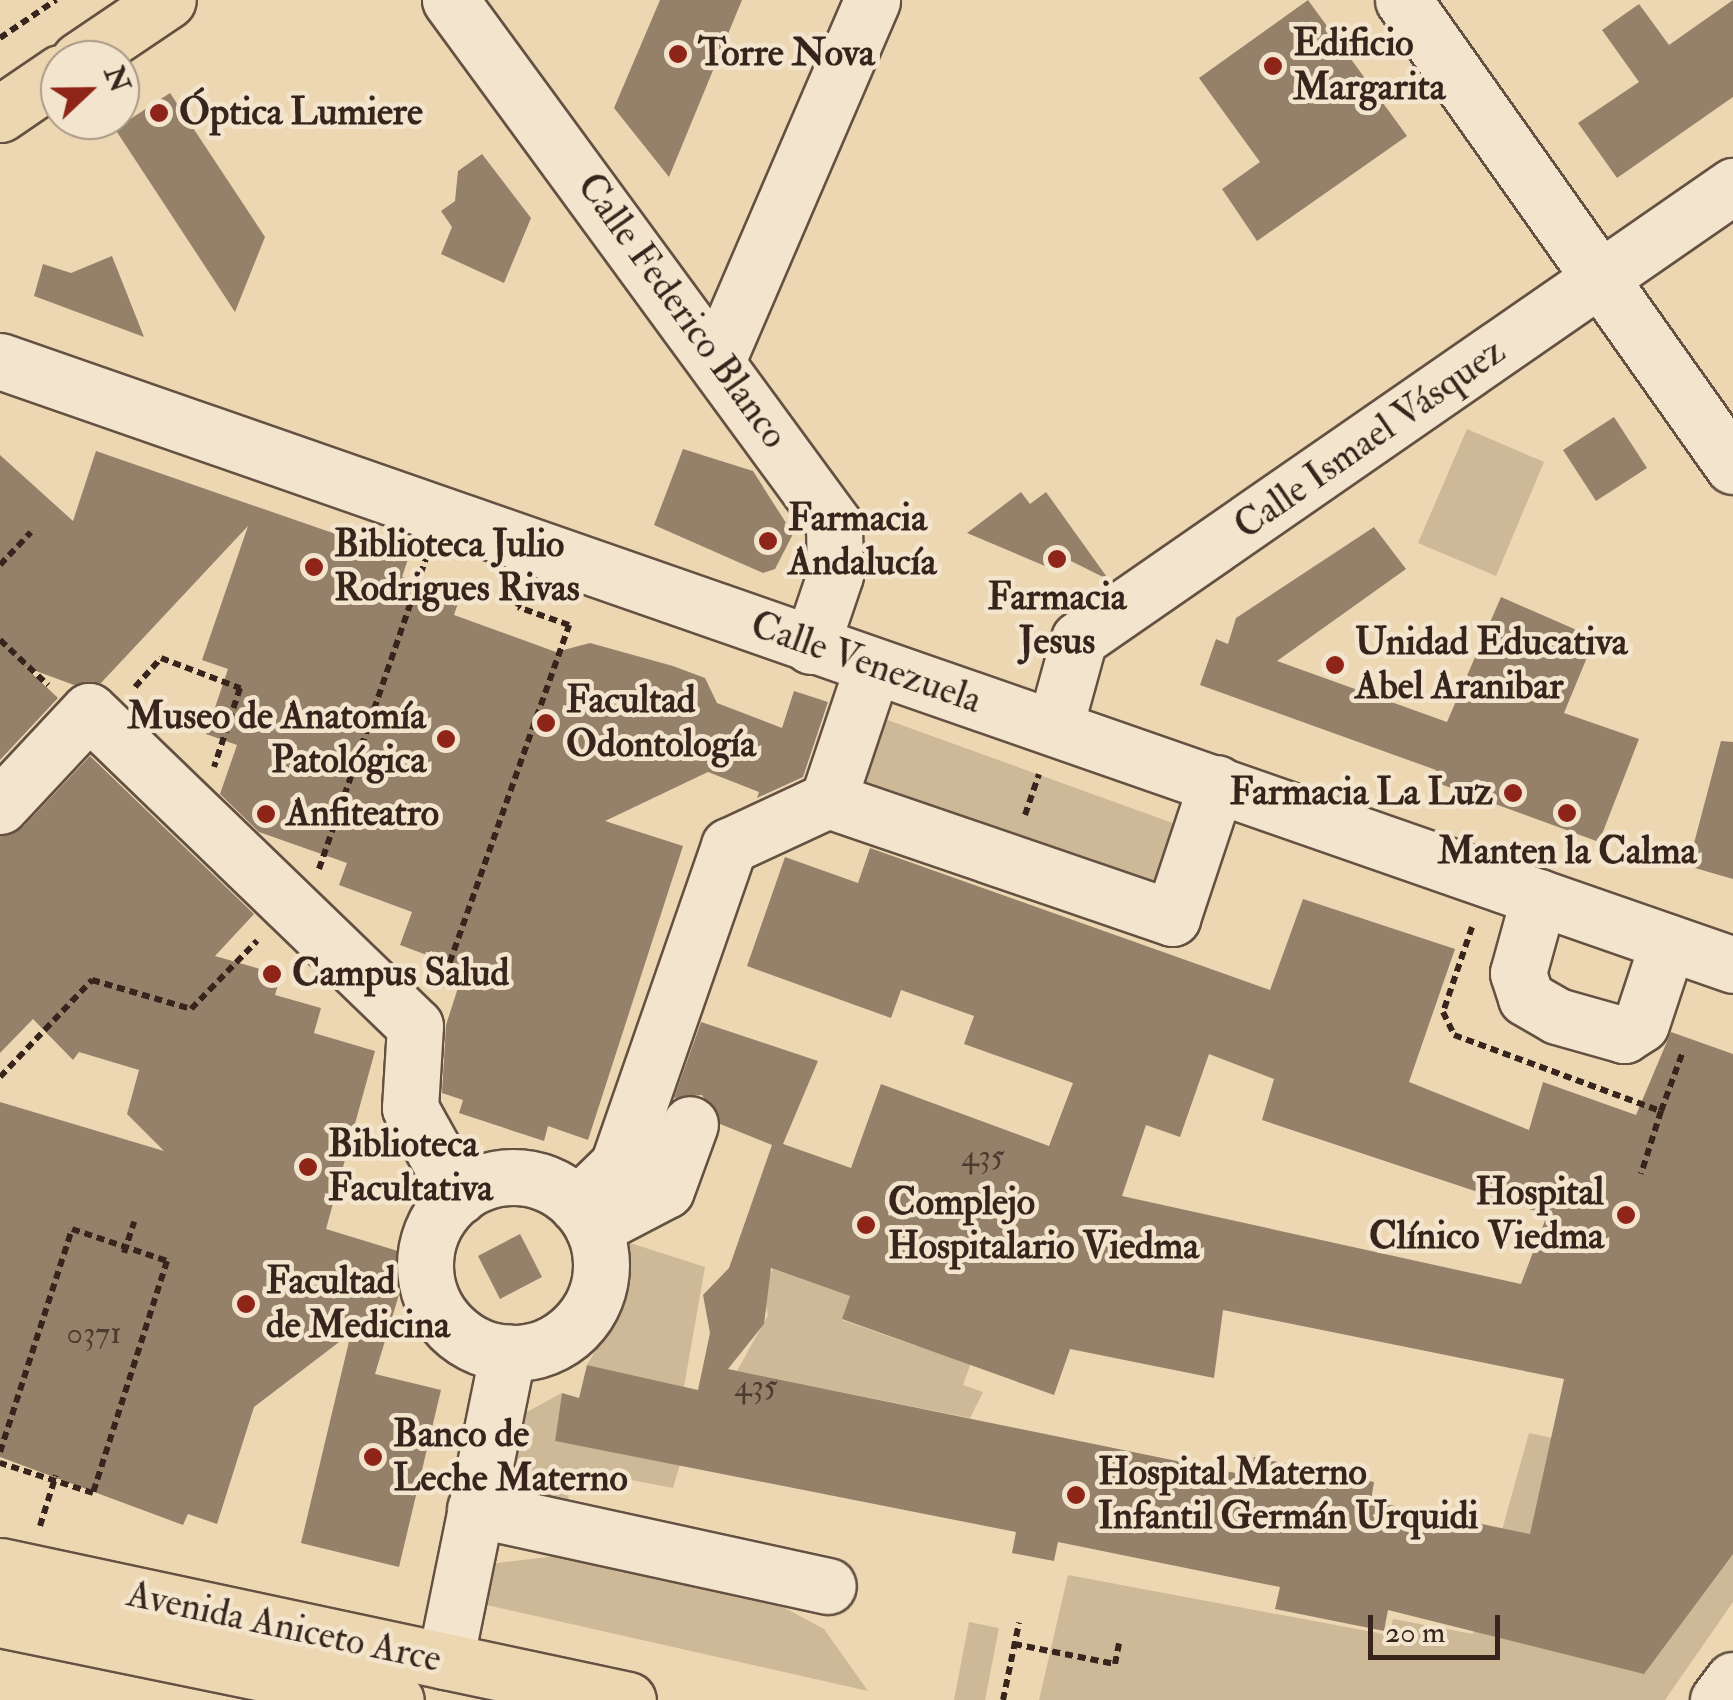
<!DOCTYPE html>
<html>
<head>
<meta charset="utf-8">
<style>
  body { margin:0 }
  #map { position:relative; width:1733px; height:1700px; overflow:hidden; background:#ecd7b2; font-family:"IM FELL Double Pica",serif }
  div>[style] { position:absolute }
  .green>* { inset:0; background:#cdb998 }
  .building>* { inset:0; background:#95816a }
  .path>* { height:6px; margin-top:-3px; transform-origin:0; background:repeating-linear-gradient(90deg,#37241c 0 8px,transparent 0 13px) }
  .roads { filter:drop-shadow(2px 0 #645142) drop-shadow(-2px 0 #645142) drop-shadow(0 2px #645142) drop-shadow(0 -2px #645142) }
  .minor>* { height:55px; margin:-27.5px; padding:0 27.5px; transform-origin:27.5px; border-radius:27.5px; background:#f3e5cd }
  .minor>.ring { margin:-27.5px; padding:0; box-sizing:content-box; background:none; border:55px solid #f3e5cd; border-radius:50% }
  .major>* { height:55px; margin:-27.5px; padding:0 27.5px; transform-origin:27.5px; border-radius:27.5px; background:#ecd7b2 }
  .dots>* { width:28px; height:28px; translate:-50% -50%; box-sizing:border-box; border:5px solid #f3e5cd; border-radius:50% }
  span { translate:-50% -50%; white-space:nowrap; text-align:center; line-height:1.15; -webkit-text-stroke:9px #f3e5cd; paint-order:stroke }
  .number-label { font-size:32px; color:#4e3b30 }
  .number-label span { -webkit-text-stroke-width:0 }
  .poi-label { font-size:38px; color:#37241c; font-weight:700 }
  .left { translate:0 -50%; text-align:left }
  .right { translate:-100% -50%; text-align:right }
  .street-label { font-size:38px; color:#37241c }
  .north { position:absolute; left:40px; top:40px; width:100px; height:100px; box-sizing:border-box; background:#f3e5cd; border:2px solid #a89886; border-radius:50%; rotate:68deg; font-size:28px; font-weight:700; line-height:40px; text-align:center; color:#37241c }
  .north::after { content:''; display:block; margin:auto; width:35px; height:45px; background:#8f2418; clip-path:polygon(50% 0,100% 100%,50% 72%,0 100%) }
  .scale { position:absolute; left:1368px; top:1615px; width:132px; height:45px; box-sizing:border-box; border:5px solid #37241c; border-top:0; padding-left:12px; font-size:30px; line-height:35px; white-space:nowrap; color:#37241c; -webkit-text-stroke:8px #f3e5cd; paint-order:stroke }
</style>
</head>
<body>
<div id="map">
  <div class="green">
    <i style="clip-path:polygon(1467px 429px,1544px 462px,1496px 576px,1418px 543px)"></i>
    <i style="clip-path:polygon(871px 714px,1181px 826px,1158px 892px,848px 780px)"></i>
    <i style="clip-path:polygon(624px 1241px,705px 1267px,684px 1387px,587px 1365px,611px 1323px)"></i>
    <i style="clip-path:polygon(773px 1269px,850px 1296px,842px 1320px,916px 1346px,978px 1343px,963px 1385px,983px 1392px,970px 1418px,737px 1371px,768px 1315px,762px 1287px)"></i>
    <i style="clip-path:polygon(562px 1393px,555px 1441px,680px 1464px,673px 1488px,574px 1469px,566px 1509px,506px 1490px,523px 1414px)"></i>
    <i style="clip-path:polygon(1529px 1433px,1733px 1476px,1733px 1602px,1665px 1700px,1039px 1700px,1068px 1575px,1389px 1635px,1393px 1619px,1473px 1634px)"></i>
    <i style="clip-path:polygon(556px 1556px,783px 1607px,824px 1629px,868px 1691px,482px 1604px,490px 1564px)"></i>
    <i style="clip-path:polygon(969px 1622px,999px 1628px,985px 1700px,954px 1700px)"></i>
  </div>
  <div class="building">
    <i style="clip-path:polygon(660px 0,742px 0,669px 177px,614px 108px)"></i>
    <i style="clip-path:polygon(1308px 0,1407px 136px,1257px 241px,1222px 189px,1260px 162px,1199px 78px)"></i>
    <i style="clip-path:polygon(1733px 0,1733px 97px,1617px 178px,1578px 123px,1639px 82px,1602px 30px,1639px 4px,1669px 45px)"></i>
    <i style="clip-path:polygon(170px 93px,265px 237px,235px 312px,115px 129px)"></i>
    <i style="clip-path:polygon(482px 154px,531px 218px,504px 283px,441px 254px,452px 227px,441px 211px,455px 201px,458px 171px)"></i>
    <i style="clip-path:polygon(112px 256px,144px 337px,34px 296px,43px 264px,71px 273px)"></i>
    <i style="clip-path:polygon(1614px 417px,1647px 468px,1596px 501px,1563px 450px)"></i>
    <i style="clip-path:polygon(683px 449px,753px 471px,793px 534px,775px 569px,763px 573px,654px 525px)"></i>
    <i style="clip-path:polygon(96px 451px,408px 559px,402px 577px,460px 597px,454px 615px,556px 652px,590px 643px,673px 666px,705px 678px,717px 703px,782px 728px,794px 691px,828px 702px,803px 777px,757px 798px,759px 792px,708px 772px,605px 821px,683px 846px,588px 1140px,548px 1126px,544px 1141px,459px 1113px,463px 1100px,442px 1093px,446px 1025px,464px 969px,400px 945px,412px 912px,339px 885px,347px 863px,259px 832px,220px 794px,237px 745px,206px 734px,228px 669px,202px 660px,248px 526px,101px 683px,74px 685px,25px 667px,58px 698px,0 760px,0 455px,73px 521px)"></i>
    <i style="clip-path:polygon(1021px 492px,1030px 504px,1046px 492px,1109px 580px,1059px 555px,1045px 566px,967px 533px)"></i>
    <i style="clip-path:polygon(1374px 527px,1406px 569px,1277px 661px,1447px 722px,1501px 597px,1595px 638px,1564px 713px,1639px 739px,1599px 842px,1432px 781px,1436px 770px,1200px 685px,1216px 639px,1228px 644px,1236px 618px)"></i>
    <i style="clip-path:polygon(1721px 741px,1733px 742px,1733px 879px,1688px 866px)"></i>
    <i style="clip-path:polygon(90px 756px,254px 914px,215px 956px,281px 975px,275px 995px,321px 1008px,314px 1033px,375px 1051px,326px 1229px,411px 1255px,375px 1374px,441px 1390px,399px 1567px,301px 1543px,351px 1333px,254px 1407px,217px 1524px,188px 1514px,183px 1525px,0 1457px,0 1102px,164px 1151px,127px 1114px,139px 1070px,79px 1052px,73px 1060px,33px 1019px,0 1053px,0 836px,23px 827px)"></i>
    <i style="clip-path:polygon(evenodd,870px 848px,1270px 990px,1303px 899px,1455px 949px,1409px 1082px,1529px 1130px,1543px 1082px,1636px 1115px,1671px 1032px,1733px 1054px,1733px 1554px,1644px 1674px,1388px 1610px,1384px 1631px,1275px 1609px,1280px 1587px,1058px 1542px,1054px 1561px,1012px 1553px,1016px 1532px,555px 1441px,562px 1393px,579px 1398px,587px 1365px,698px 1390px,710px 1333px,703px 1295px,729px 1268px,772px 1145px,720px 1124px,702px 1095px,674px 1098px,701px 1022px,818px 1061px,783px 1144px,851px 1168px,881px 1084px,1049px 1146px,1073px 1083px,964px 1044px,974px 1016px,901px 990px,891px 1018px,747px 966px,785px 857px,858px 883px,870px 848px,1209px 1054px,1274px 1079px,1262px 1120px,1547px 1215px,1521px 1284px,1122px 1196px,1146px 1125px,1180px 1137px,1209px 1054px,870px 848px,771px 1268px,850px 1296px,842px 1319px,1054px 1395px,1070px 1349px,1214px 1378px,1223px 1310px,1564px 1379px,1530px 1534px,1371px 1501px,1374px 1482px,1254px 1457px,1250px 1476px,728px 1369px,764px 1324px,771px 1268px)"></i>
    <i style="clip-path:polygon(520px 1234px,542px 1277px,500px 1299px,478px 1256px)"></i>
  </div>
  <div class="path">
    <i style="left:0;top:38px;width:68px;rotate:-34.2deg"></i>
    <i style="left:0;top:565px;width:45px;rotate:-46.8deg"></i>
    <i style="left:0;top:640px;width:66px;rotate:43.2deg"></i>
    <i style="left:135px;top:687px;width:39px;rotate:-48deg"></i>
    <i style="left:161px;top:658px;width:85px;rotate:20.8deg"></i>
    <i style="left:240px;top:688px;width:83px;rotate:108.2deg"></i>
    <i style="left:1025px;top:815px;width:43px;rotate:-71.1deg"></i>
    <i style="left:319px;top:869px;width:328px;rotate:-71deg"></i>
    <i style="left:1472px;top:927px;width:90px;rotate:108.8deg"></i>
    <i style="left:1443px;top:1012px;width:25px;rotate:64deg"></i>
    <i style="left:1454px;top:1035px;width:221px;rotate:20.2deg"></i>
    <i style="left:1661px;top:1111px;width:66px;rotate:107.6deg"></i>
    <i style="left:441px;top:987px;width:384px;rotate:-70.5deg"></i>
    <i style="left:569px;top:625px;width:54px;rotate:-160.6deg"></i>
    <i style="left:518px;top:607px;width:13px;rotate:-72deg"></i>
    <i style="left:0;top:1077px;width:134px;rotate:-46.5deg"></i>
    <i style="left:92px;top:980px;width:103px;rotate:16.3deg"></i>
    <i style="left:191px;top:1009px;width:95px;rotate:-45.9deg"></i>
    <i style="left:1661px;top:1111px;width:61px;rotate:-69.8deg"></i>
    <i style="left:124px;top:1253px;width:33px;rotate:-72deg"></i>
    <i style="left:0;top:1452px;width:234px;rotate:-72.1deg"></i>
    <i style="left:72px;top:1229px;width:100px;rotate:18.6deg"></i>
    <i style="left:167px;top:1261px;width:244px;rotate:107.7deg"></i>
    <i style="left:93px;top:1493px;width:98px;rotate:-162.1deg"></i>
    <i style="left:40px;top:1526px;width:53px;rotate:-72.6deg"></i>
    <i style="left:1014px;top:1644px;width:103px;rotate:11.2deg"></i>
    <i style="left:1115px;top:1664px;width:21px;rotate:-79deg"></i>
    <i style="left:1003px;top:1700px;width:79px;rotate:-78.3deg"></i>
  </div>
  <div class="roads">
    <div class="minor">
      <i style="left:450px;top:0;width:650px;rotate:53.77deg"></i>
      <i style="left:834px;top:524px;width:51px;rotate:88.9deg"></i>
      <i style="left:835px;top:575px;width:75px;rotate:108.7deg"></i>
      <i style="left:1403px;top:0;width:571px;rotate:54.7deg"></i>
      <i style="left:719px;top:356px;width:387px;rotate:-66.7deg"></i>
      <i style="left:0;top:361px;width:1835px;rotate:19.21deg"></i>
      <i style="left:873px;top:666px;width:141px;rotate:108.6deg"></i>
      <i style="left:828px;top:800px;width:364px;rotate:18.9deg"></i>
      <i style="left:1172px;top:918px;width:142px;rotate:-71.6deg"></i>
      <i style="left:1055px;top:726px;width:90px;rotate:-74.6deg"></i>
      <i style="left:1079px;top:639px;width:796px;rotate:-34.71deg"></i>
      <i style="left:0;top:806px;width:130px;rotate:-46.9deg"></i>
      <i style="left:89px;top:711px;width:453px;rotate:44deg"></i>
      <i style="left:415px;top:1026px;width:82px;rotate:93.5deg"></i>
      <i style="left:410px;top:1108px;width:101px;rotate:60.9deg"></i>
      <i style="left:1539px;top:897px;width:79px;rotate:105.4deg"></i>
      <i style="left:1518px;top:973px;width:26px;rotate:72deg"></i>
      <i style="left:1526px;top:998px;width:36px;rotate:30deg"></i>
      <i style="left:1557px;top:1016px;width:70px;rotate:15.8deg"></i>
      <i style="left:1624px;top:1035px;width:20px;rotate:-33deg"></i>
      <i style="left:1641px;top:1024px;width:86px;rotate:-71.8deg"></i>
      <i class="ring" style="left:425px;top:1177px;width:121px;height:121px"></i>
      <i style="left:577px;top:1205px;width:57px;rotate:-44.3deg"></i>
      <i style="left:618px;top:1165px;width:338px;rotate:-70.8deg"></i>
      <i style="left:729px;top:846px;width:109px;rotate:-24.9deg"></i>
      <i style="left:593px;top:1228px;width:82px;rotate:-27.5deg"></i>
      <i style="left:666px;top:1190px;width:70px;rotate:-70deg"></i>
      <i style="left:475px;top:1509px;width:361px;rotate:12.3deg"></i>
      <i style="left:445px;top:1661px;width:315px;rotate:-78.5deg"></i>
      <i style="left:1718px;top:1700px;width:25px;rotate:-53deg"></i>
    </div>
    <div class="major">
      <i style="left:79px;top:60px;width:107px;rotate:-34deg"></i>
      <i style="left:0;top:114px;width:73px;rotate:-34.3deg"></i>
      <i style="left:0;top:1566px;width:642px;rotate:12.04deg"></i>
      <i style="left:0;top:1619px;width:404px;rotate:11.6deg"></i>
    </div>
  </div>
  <div class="dots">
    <i style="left:678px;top:54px;background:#8f2418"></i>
    <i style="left:1273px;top:66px;background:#8f2418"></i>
    <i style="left:159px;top:113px;background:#8f2418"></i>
    <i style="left:768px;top:541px;background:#8f2418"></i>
    <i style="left:1057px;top:559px;background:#8f2418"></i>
    <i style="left:314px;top:567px;background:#8f2418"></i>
    <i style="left:1335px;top:665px;background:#8f2418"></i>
    <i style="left:546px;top:723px;background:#8f2418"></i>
    <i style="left:446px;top:739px;background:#8f2418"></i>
    <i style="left:1513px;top:793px;background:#8f2418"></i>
    <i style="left:1567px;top:813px;background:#8f2418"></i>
    <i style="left:266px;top:814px;background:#8f2418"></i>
    <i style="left:272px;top:974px;background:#8f2418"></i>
    <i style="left:308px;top:1167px;background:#8f2418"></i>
    <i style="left:1626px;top:1215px;background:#8f2418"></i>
    <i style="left:866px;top:1225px;background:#8f2418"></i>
    <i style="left:246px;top:1304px;background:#8f2418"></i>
    <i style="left:373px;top:1457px;background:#8f2418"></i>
    <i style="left:1076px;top:1495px;background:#8f2418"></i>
  </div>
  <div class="number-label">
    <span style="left:983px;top:1156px">435</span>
    <span style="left:94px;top:1333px">0371</span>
    <span style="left:756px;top:1386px">435</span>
  </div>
  <div class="poi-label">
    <span class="left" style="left:1293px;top:66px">Edificio<br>Margarita</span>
    <span class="left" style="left:698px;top:54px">Torre Nova</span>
    <span class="left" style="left:179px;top:113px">Óptica Lumiere</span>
    <span class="left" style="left:788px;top:541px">Farmacia<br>Andalucía</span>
    <span class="left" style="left:334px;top:567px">Biblioteca Julio<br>Rodrigues Rivas</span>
    <span style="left:1057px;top:620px">Farmacia<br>Jesus</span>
    <span class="left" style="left:1355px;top:665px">Unidad Educativa<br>Abel Aranibar</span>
    <span class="left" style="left:566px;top:723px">Facultad<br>Odontología</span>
    <span class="right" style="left:426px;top:739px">Museo de Anatomía<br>Patológica</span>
    <span class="right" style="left:1493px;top:793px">Farmacia La Luz</span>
    <span class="left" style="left:286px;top:814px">Anfiteatro</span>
    <span style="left:1567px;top:852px">Manten la Calma</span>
    <span class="left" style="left:292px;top:974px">Campus Salud</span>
    <span class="left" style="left:328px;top:1167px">Biblioteca<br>Facultativa</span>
    <span class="right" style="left:1604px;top:1215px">Hospital<br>Clínico Viedma</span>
    <span class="left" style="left:888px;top:1225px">Complejo<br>Hospitalario Viedma</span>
    <span class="left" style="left:266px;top:1304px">Facultad<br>de Medicina</span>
    <span class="left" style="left:393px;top:1457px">Banco de<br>Leche Materno</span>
    <span class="left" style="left:1098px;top:1495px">Hospital Materno<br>Infantil Germán Urquidi</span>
  </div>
  <div class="street-label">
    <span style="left:682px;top:311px;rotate:54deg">Calle Federico Blanco</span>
    <span style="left:1370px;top:439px;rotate:-35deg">Calle Ismael Vásquez</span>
    <span style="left:866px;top:663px;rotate:19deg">Calle Venezuela</span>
    <span style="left:284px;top:1627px;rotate:12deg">Avenida Aniceto Arce</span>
  </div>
  <div class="north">N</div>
  <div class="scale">20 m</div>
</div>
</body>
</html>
